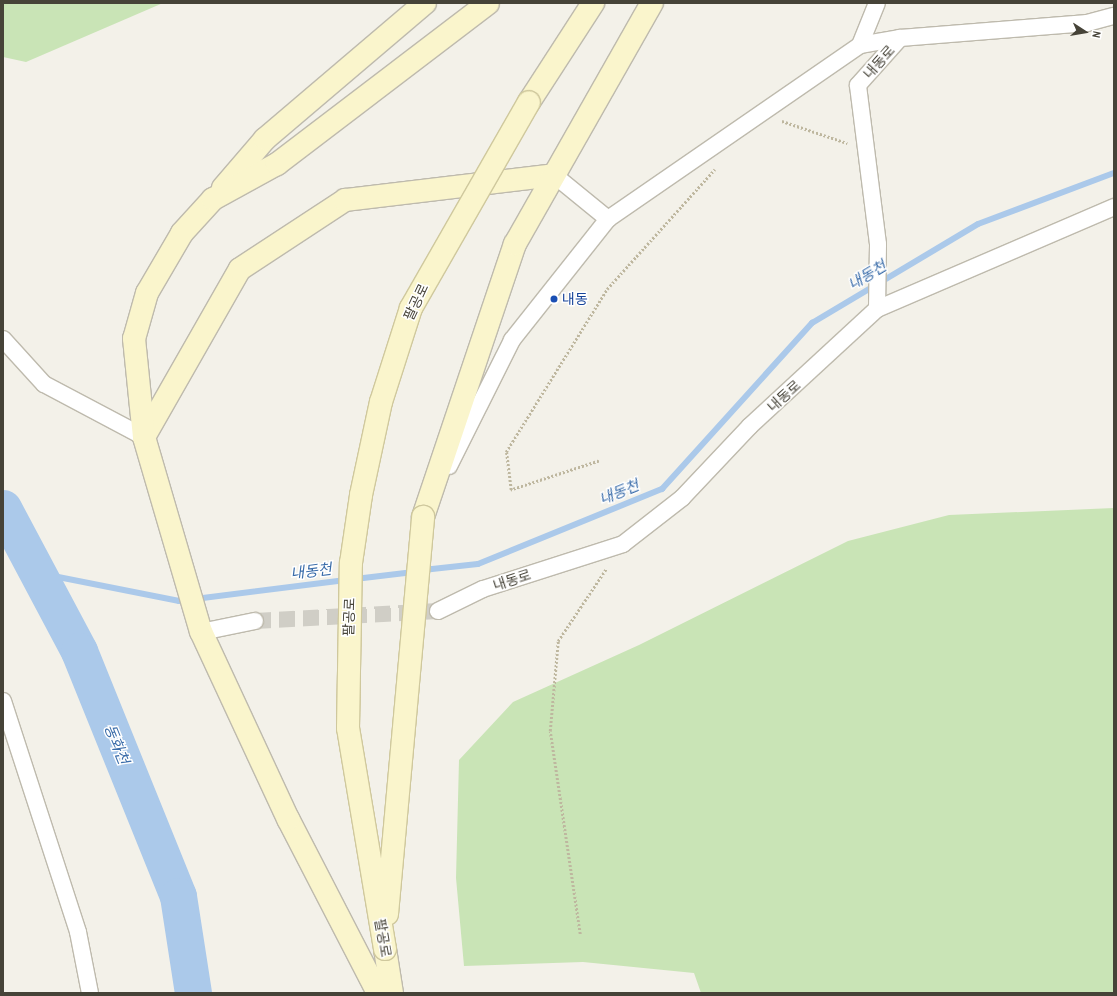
<!DOCTYPE html>
<html>
<head>
<meta charset="utf-8">
<style>
  body { margin:0 }
  #map { position:relative; width:1117px; height:996px; overflow:hidden; background:#f3f1e9; font-family:"Archivo Narrow","Noto Sans KR",sans-serif }
  div>[style] { position:absolute }
  .green>* { inset:0; background:#c9e4b6 }
  .stream>* { height:6px; margin:-3px; padding:0 3px; transform-origin:3px; border-radius:3px; background:#abc9ea }
  .river>* { height:37px; margin:-18.5px; padding:0 18.5px; transform-origin:18.5px; border-radius:18.5px; background:#abc9ea }
  .minor-tunnel>* { height:16px; margin-top:-8px; transform-origin:0; background:repeating-linear-gradient(90deg,#d0cec6 0 16px,transparent 0 24px) }
  .path>* { height:2.5px; margin-top:-1.25px; transform-origin:0; background:repeating-linear-gradient(90deg,#beb79f 0 2px,transparent 0 4px) }
  .roads { filter:drop-shadow(1px 0 #bebaad) drop-shadow(-1px 0 #bebaad) drop-shadow(0 1px #bebaad) drop-shadow(0 -1px #bebaad) }
  .minor>* { height:16px; margin:-8px; padding:0 8px; transform-origin:8px; border-radius:8px; background:#fff }
  .secondary>* { height:22px; margin:-11px; padding:0 11px; transform-origin:11px; border-radius:11px; background:#faf5cc }
  .bridges { filter:drop-shadow(1px 0 #cfc89d) drop-shadow(-1px 0 #cfc89d) drop-shadow(0 1px #cfc89d) drop-shadow(0 -1px #cfc89d) }
  .secondary-bridge>* { height:22px; margin:-11px; padding:0 11px; transform-origin:11px; border-radius:11px; background:#faf5cc }
  .dots>* { width:11px; height:11px; translate:-50% -50%; box-sizing:border-box; border:2px solid #fff; border-radius:50% }
  span { translate:-50% -50%; white-space:nowrap; text-align:center; line-height:1.15; -webkit-text-stroke:3px #fff; paint-order:stroke }
  .street-label { font-size:14px; color:#464338 }
  .transit-label { font-size:14px; color:#164399 }
  .left { translate:0 -50%; text-align:left }
  .water-label { font-size:15px; color:#3a6ca9; font-style:italic }
  .frame { position:absolute; inset:0; border:4px solid #464338; pointer-events:none }
  .north { position:absolute; left:1065px; top:12px; width:40px; height:40px; -webkit-text-stroke:3px #fff; paint-order:stroke; rotate:102deg; font-size:11px; font-weight:700; line-height:16px; text-align:center; color:#464338 }
  .north::after { content:''; display:block; margin:auto; width:14px; height:18px; background:#464338; clip-path:polygon(50% 0,100% 100%,50% 72%,0 100%) }
</style>
</head>
<body>
<div id="map">
  <div class="green">
    <i style="clip-path:polygon(3px 3px,163px 3px,26px 62px,3px 57px)"></i>
    <i style="clip-path:polygon(1114px 508px,1114px 993px,701px 993px,694px 973px,583px 962px,464px 966px,456px 878px,459px 760px,513px 702px,639px 645px,848px 541px,949px 515px)"></i>
  </div>
  <div class="stream">
    <i style="left:423px;top:570px;width:55px;rotate:-6.2deg"></i>
    <i style="left:478px;top:564px;width:199px;rotate:-22.2deg"></i>
    <i style="left:662px;top:489px;width:224px;rotate:-47.9deg"></i>
    <i style="left:812px;top:323px;width:193px;rotate:-30.8deg"></i>
    <i style="left:978px;top:224px;width:145px;rotate:-20.6deg"></i>
    <i style="left:38px;top:573px;width:144px;rotate:11.2deg"></i>
    <i style="left:179px;top:601px;width:168px;rotate:-7.2deg"></i>
    <i style="left:355px;top:579px;width:59px;rotate:-6.8deg"></i>
  </div>
  <div class="river">
    <i style="left:3px;top:508px;width:162px;rotate:62deg"></i>
    <i style="left:79px;top:651px;width:264px;rotate:68deg"></i>
    <i style="left:178px;top:896px;width:98px;rotate:81.2deg"></i>
  </div>
  <div class="minor-tunnel">
    <i style="left:255px;top:621px;width:183px;rotate:-3.1deg"></i>
  </div>
  <div class="path">
    <i style="left:782px;top:121px;width:69px;rotate:18.7deg"></i>
    <i style="left:599px;top:461px;width:93px;rotate:161.8deg"></i>
    <i style="left:511px;top:490px;width:38px;rotate:-97deg"></i>
    <i style="left:506px;top:452px;width:192px;rotate:-58.2deg"></i>
    <i style="left:607px;top:289px;width:161px;rotate:-48deg"></i>
    <i style="left:580px;top:934px;width:205px;rotate:-98.4deg"></i>
    <i style="left:550px;top:731px;width:90px;rotate:-84.9deg"></i>
    <i style="left:558px;top:641px;width:87px;rotate:-56.3deg"></i>
  </div>
  <div class="roads">
    <div class="minor">
      <i style="left:860px;top:45px;width:45px;rotate:-68deg"></i>
      <i style="left:554px;top:175px;width:70px;rotate:39.2deg"></i>
      <i style="left:608px;top:219px;width:306px;rotate:-34.6deg"></i>
      <i style="left:860px;top:45px;width:41px;rotate:-9.9deg"></i>
      <i style="left:900px;top:38px;width:188px;rotate:-4.6deg"></i>
      <i style="left:1087px;top:23px;width:28px;rotate:-15deg"></i>
      <i style="left:877px;top:309px;width:65px;rotate:-89.1deg"></i>
      <i style="left:878px;top:244px;width:160px;rotate:-97.2deg"></i>
      <i style="left:858px;top:85px;width:63px;rotate:-48.2deg"></i>
      <i style="left:3px;top:339px;width:61px;rotate:47.7deg"></i>
      <i style="left:44px;top:384px;width:113px;rotate:27.9deg"></i>
      <i style="left:449px;top:466px;width:141px;rotate:-63.4deg"></i>
      <i style="left:512px;top:340px;width:154px;rotate:-51.6deg"></i>
      <i style="left:438px;top:611px;width:50px;rotate:-26.1deg"></i>
      <i style="left:483px;top:589px;width:147px;rotate:-17.8deg"></i>
      <i style="left:623px;top:544px;width:75px;rotate:-37.9deg"></i>
      <i style="left:682px;top:498px;width:99px;rotate:-46.6deg"></i>
      <i style="left:750px;top:426px;width:173px;rotate:-42.7deg"></i>
      <i style="left:877px;top:309px;width:258px;rotate:-23.3deg"></i>
      <i style="left:201px;top:632px;width:55px;rotate:-11.5deg"></i>
      <i style="left:3px;top:701px;width:243px;rotate:72deg"></i>
      <i style="left:78px;top:932px;width:62px;rotate:78.9deg"></i>
    </div>
    <div class="secondary">
      <i style="left:529px;top:102px;width:118px;rotate:-57.1deg"></i>
      <i style="left:223px;top:188px;width:65px;rotate:-49.4deg"></i>
      <i style="left:265px;top:139px;width:210px;rotate:-40.4deg"></i>
      <i style="left:144px;top:437px;width:193px;rotate:-60.3deg"></i>
      <i style="left:240px;top:269px;width:126px;rotate:-33.3deg"></i>
      <i style="left:345px;top:200px;width:210px;rotate:-6.8deg"></i>
      <i style="left:423px;top:517px;width:288px;rotate:-71.4deg"></i>
      <i style="left:515px;top:244px;width:277px;rotate:-60.4deg"></i>
      <i style="left:385px;top:949px;width:45px;rotate:81deg"></i>
      <i style="left:378px;top:993px;width:196px;rotate:-117.3deg"></i>
      <i style="left:288px;top:819px;width:206px;rotate:-114.9deg"></i>
      <i style="left:201px;top:632px;width:203px;rotate:-106.3deg"></i>
      <i style="left:144px;top:437px;width:99px;rotate:-95.8deg"></i>
      <i style="left:134px;top:339px;width:48px;rotate:-74.2deg"></i>
      <i style="left:147px;top:293px;width:69px;rotate:-59.7deg"></i>
      <i style="left:182px;top:233px;width:46px;rotate:-47.6deg"></i>
      <i style="left:213px;top:199px;width:73px;rotate:-28.7deg"></i>
      <i style="left:277px;top:164px;width:265px;rotate:-37.3deg"></i>
    </div>
  </div>
  <div class="bridges">
    <div class="secondary-bridge">
      <i style="left:387px;top:914px;width:399px;rotate:-84.8deg"></i>
      <i style="left:385px;top:949px;width:224px;rotate:-99.5deg"></i>
      <i style="left:348px;top:728px;width:165px;rotate:-89deg"></i>
      <i style="left:351px;top:563px;width:69px;rotate:-81.6deg"></i>
      <i style="left:361px;top:495px;width:95px;rotate:-77.9deg"></i>
      <i style="left:381px;top:402px;width:99px;rotate:-72.3deg"></i>
      <i style="left:411px;top:308px;width:237px;rotate:-60.2deg"></i>
    </div>
  </div>
  <div class="dots">
    <i style="left:554px;top:299px;background:#1a4fb4"></i>
  </div>
  <div class="street-label">
    <span style="left:879px;top:62px;rotate:-48deg">내동로</span>
    <span style="left:416px;top:302px;rotate:-65deg">팔공로</span>
    <span style="left:784px;top:396px;rotate:-42deg">내동로</span>
    <span style="left:512px;top:580px;rotate:-18deg">내동로</span>
    <span style="left:349px;top:617px;rotate:-88deg">팔공로</span>
    <span style="left:383px;top:938px;rotate:80deg">팔공로</span>
  </div>
  <div class="transit-label">
    <span class="left" style="left:562px;top:299px">내동</span>
  </div>
  <div class="water-label">
    <span style="left:867px;top:275px;rotate:-31deg">내동천</span>
    <span style="left:619px;top:492px;rotate:-22deg">내동천</span>
    <span style="left:311px;top:571px;rotate:-7deg">내동천</span>
    <span style="left:117px;top:744px;rotate:68deg">동화천</span>
  </div>
  <div class="frame"></div>
  <div class="north">N</div>
</div>
</body>
</html>
